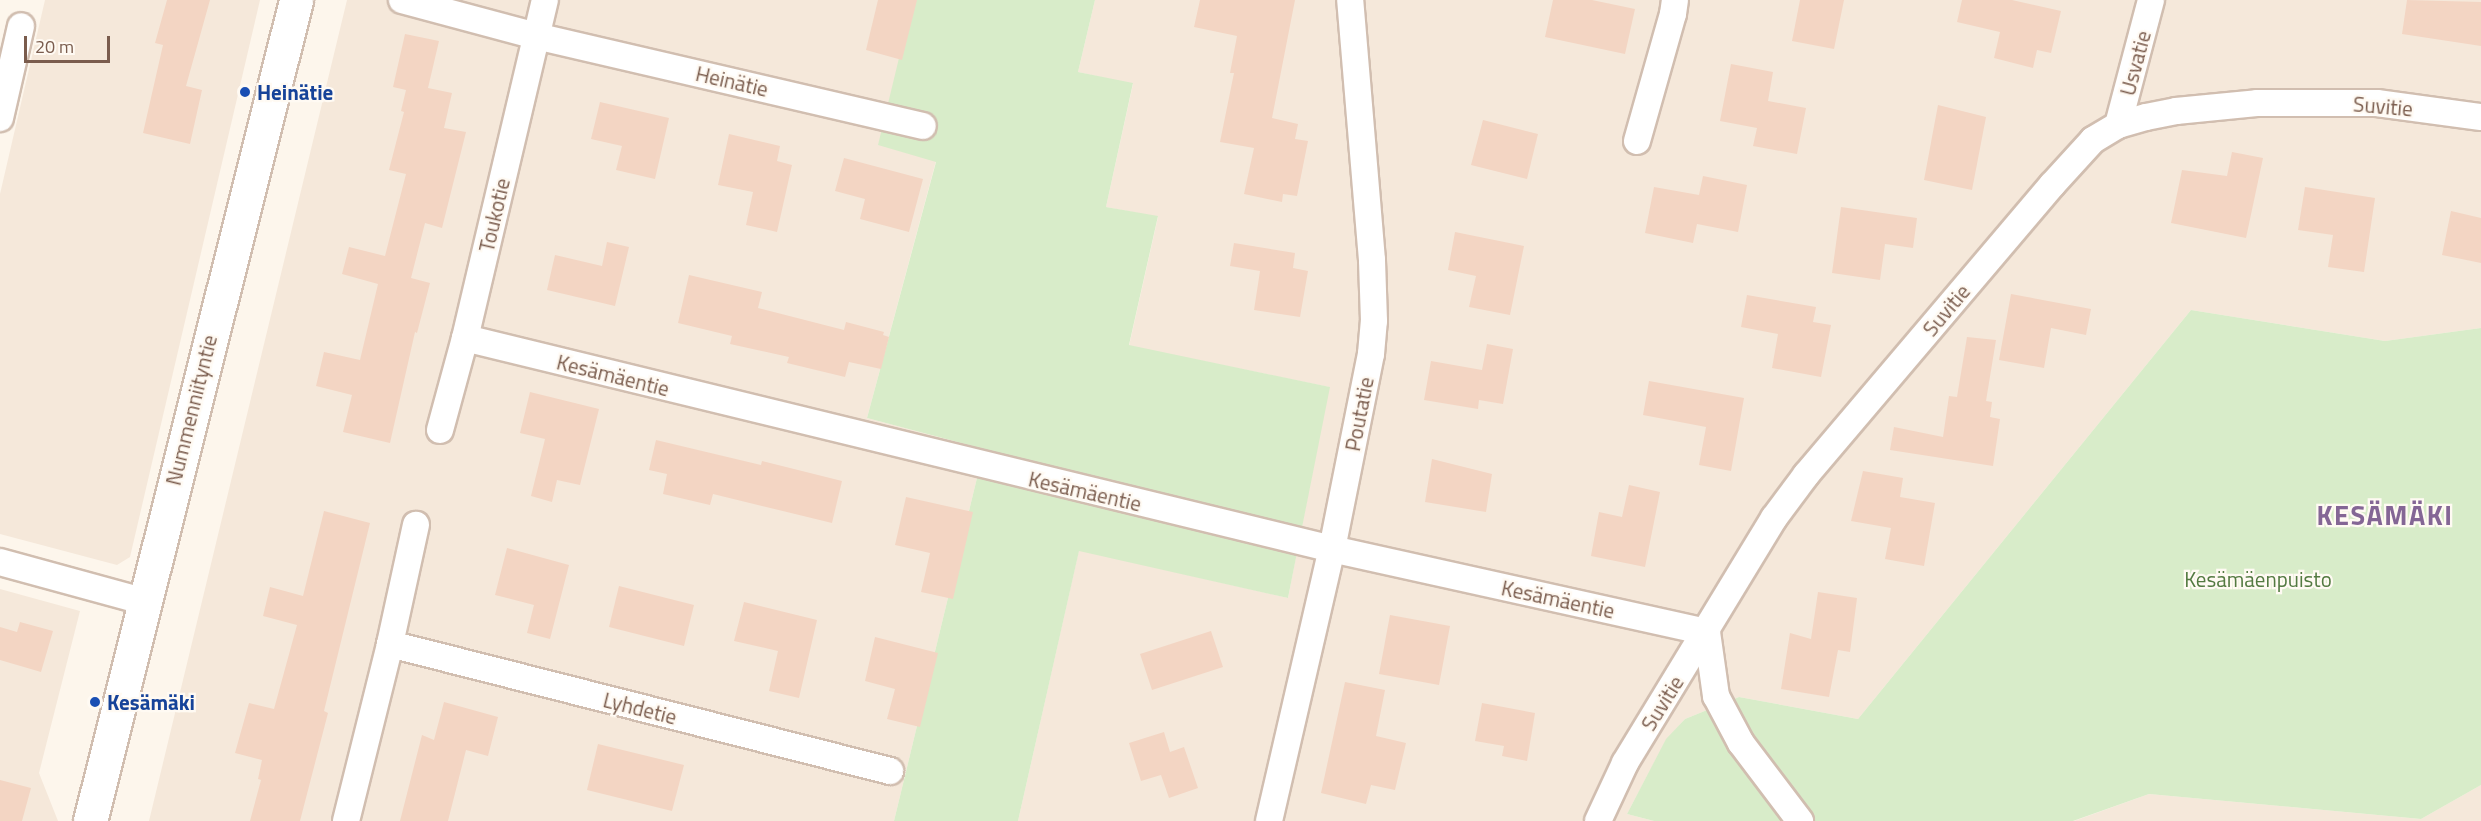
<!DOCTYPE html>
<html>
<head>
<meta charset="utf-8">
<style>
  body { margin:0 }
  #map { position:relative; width:2481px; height:821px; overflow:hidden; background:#fdf6ec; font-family:"Titillium Web",sans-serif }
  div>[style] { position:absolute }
  .residential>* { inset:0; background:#f5e8da }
  .green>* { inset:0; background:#d8ecc9 }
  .building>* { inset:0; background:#f3d5c3 }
  .roads { filter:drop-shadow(2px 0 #d1beb0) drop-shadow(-2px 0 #d1beb0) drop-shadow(0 2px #d1beb0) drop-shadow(0 -2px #d1beb0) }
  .minor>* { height:26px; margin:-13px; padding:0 13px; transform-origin:13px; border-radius:13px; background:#fff }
  .tertiary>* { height:33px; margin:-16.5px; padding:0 16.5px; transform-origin:16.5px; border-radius:16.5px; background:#fff }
  .dots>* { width:16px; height:16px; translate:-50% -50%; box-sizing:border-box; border:3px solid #fffaf3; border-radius:50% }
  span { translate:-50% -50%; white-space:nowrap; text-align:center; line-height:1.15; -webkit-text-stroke:4.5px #fffaf3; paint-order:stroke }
  .street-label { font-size:21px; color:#7a5c4d }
  .transit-label { font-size:21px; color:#164399; font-weight:700 }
  .left { translate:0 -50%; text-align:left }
  .park-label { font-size:21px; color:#537a41 }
  .district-label { font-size:27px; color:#846695; font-weight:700; letter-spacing:1.5px }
  .scale { position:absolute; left:24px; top:36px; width:86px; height:27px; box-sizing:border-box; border:3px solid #7a5c4d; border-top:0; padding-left:8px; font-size:18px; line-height:21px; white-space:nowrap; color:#7a5c4d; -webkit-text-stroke:4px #fffaf3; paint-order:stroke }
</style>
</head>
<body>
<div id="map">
  <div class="residential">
    <i style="clip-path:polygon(45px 0,260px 0,130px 557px,117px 565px,0 534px,0 194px)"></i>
    <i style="clip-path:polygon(347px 0,913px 0,936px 161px,867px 418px,984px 449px,894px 821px,149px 821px)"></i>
    <i style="clip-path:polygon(1095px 0,2481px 0,2481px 328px,2385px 341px,2191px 310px,1858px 719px,1739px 697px,1685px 719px,1666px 740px,1627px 814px,1654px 821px,1018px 821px,1079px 550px,1288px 598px,1329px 387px,1129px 346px,1158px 217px,1106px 207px,1133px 84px,1078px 72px)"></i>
    <i style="clip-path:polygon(0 589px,80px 611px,39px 773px,58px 821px,0 821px)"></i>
    <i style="clip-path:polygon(2481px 785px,2481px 821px,2074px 821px,2149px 794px,2421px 819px)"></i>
  </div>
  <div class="green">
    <i style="clip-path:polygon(913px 0,1095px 0,1078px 72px,1133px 83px,1106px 207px,1158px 216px,1129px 345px,1330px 387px,1288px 598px,1079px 551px,1018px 821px,894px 821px,984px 449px,867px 418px,936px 162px,878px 145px)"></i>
    <i style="clip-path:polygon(2191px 310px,2385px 341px,2481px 328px,2481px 785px,2421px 819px,2149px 794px,2073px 821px,1654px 821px,1627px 814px,1666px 739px,1685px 719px,1739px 697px,1858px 719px)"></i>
  </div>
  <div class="building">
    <i style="clip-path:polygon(167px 0,210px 0,186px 86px,202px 90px,190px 144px,143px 133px,163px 45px,155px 43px)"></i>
    <i style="clip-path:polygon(878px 0,917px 0,902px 60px,866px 50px)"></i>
    <i style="clip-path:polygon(1200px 0,1295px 0,1272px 118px,1298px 124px,1295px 139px,1308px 141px,1297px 196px,1283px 194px,1282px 202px,1244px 194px,1254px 148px,1220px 142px,1234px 73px,1230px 73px,1237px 36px,1194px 27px)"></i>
    <i style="clip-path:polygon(1553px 0,1592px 0,1635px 9px,1625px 54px,1545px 37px)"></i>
    <i style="clip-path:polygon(1800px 0,1844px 0,1834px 49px,1792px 41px)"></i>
    <i style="clip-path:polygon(1962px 0,2012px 0,2061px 11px,2051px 53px,2037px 50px,2033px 68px,1994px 58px,2000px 32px,1957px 22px)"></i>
    <i style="clip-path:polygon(2407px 0,2481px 2px,2481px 46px,2402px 34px)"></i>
    <i style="clip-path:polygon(405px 34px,439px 41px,428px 88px,452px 93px,444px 128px,466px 132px,442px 228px,425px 223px,411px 278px,430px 283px,417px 333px,415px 332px,390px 443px,343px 432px,352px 395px,316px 386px,324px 352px,360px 360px,378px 284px,342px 274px,349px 247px,385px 256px,406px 174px,389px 170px,404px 112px,401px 111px,406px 90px,393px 87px)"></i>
    <i style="clip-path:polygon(1731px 64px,1773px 72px,1768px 101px,1806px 108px,1797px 154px,1753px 146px,1757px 128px,1720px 121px)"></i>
    <i style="clip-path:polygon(600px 102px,669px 118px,655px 179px,616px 170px,622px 146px,591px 139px)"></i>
    <i style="clip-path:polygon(1938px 105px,1986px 117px,1972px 190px,1924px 180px)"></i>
    <i style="clip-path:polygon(1483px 120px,1538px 134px,1527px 179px,1471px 165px)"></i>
    <i style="clip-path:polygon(729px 134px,780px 146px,777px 161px,792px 165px,777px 232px,746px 225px,753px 192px,718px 185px)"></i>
    <i style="clip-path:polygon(2232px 152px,2263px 158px,2246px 238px,2171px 223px,2182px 170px,2227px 176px)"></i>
    <i style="clip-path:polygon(844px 158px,923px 179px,909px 232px,860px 219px,865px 199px,835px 191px)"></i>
    <i style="clip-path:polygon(1703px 176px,1747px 185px,1738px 232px,1697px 224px,1693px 243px,1645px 233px,1654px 187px,1699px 195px)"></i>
    <i style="clip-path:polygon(2305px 187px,2375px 198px,2364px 272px,2328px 267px,2333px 235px,2298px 230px)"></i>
    <i style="clip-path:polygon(1841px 207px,1917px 218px,1913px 248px,1885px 244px,1880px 280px,1832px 273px)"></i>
    <i style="clip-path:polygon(2451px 211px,2481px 218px,2481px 263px,2442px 255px)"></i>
    <i style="clip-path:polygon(1455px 232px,1524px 246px,1510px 315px,1469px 307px,1476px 276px,1448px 270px)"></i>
    <i style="clip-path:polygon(607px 242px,629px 247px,615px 306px,547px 290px,555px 255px,602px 266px)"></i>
    <i style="clip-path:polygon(1234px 243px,1295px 253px,1293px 268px,1308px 271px,1300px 317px,1254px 310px,1260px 271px,1230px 266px)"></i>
    <i style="clip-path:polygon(689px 275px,762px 292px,758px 308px,844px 330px,846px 322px,884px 332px,883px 335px,889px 337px,881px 369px,849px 362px,845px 377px,787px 363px,789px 357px,730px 344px,732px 336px,678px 323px)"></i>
    <i style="clip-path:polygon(2011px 294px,2091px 309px,2086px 335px,2051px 328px,2044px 368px,1999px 360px)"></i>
    <i style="clip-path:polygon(1747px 295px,1816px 307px,1813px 322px,1831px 325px,1821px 377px,1772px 368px,1778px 334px,1741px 327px)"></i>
    <i style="clip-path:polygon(1967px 337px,1996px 340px,1986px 401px,1992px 402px,1990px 417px,2000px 419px,1993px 466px,1890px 450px,1894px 427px,1943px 437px,1949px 396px,1957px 397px)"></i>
    <i style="clip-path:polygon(1487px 344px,1513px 349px,1503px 404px,1479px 400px,1478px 409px,1424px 400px,1431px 361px,1482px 370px)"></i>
    <i style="clip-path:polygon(1649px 381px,1744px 398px,1731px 471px,1699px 465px,1706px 427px,1643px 415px)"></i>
    <i style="clip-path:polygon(530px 392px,599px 409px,580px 485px,557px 480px,552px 502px,531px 496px,545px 439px,520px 433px)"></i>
    <i style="clip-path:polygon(656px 440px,761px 465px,762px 461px,842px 481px,832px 523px,713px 494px,710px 505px,663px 494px,667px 474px,649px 470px)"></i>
    <i style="clip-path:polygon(1432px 459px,1492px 474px,1486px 512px,1425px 502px)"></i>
    <i style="clip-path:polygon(1863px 471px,1903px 478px,1900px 497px,1935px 503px,1924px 566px,1885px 559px,1891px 528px,1851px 521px)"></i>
    <i style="clip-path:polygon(1629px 485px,1660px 492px,1645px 567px,1591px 556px,1599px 512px,1622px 517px)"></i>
    <i style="clip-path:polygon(906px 497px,973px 512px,953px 599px,921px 592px,930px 553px,895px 545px)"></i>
    <i style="clip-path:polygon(324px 511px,370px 523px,324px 711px,328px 713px,300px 821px,250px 821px,261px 780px,258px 779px,262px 760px,235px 753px,249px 703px,274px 709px,297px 625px,263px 616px,270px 587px,303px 596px)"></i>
    <i style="clip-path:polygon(507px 548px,569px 565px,550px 639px,527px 633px,534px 605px,495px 595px)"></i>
    <i style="clip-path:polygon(619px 586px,694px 605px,684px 646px,609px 627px)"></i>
    <i style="clip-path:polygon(1818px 592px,1857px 598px,1850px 652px,1838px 650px,1829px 697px,1781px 689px,1790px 633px,1811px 639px)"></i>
    <i style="clip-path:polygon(744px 602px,817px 620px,799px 698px,769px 691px,778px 651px,734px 641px)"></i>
    <i style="clip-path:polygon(1390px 615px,1450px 626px,1439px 685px,1379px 674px)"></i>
    <i style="clip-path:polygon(20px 622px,53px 631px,41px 672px,0 660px,0 627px,17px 632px)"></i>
    <i style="clip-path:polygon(1211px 631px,1223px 667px,1152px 690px,1140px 654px)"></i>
    <i style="clip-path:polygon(875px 637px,938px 653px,920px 727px,887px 719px,895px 689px,865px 681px)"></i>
    <i style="clip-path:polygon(1345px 682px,1385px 690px,1376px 736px,1406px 743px,1395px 790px,1371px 785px,1366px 804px,1321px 793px)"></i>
    <i style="clip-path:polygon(444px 702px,498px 717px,488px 756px,466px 750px,448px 821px,400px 821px,422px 735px,434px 740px)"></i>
    <i style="clip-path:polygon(1482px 703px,1535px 713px,1527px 761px,1502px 756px,1504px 746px,1475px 741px)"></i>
    <i style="clip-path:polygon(1164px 732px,1170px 752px,1184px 747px,1198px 788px,1169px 798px,1161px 775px,1141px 781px,1129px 743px)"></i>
    <i style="clip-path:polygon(598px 744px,684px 765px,672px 811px,587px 790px)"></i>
    <i style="clip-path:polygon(0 780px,31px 788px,22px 821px,0 821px)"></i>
  </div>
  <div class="roads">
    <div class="minor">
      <i style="left:402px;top:0;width:139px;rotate:15deg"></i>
      <i style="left:536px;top:36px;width:397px;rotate:13.1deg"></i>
      <i style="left:0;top:118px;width:94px;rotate:-77.1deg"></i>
      <i style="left:2118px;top:125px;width:129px;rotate:-75.2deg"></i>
      <i style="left:1637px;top:141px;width:132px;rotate:-74.2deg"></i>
      <i style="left:1673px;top:14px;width:14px;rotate:-82deg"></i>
      <i style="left:465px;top:338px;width:892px;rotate:13.68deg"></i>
      <i style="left:1332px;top:549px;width:384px;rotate:12.5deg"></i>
      <i style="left:440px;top:430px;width:95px;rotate:-74.8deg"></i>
      <i style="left:465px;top:338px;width:347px;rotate:-76.7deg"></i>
      <i style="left:0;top:562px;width:148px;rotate:15.3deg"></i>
      <i style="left:1707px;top:632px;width:65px;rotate:82deg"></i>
      <i style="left:1716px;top:696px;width:53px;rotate:62deg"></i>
      <i style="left:1741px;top:743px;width:98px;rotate:52.9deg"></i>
      <i style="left:390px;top:644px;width:516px;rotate:14.25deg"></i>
      <i style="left:346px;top:821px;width:182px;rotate:-76deg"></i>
      <i style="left:390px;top:644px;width:122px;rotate:-77.7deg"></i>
      <i style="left:1269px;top:821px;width:279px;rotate:-77deg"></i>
      <i style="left:1332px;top:549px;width:199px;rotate:-78.7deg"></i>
      <i style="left:1371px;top:354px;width:33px;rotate:-85deg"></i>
      <i style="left:1374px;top:321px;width:61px;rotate:-91.9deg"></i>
      <i style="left:1372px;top:260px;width:261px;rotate:-94.8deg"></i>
      <i style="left:1598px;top:821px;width:64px;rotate:-65deg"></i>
      <i style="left:1625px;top:763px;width:287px;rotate:-58.7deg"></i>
      <i style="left:1774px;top:518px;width:54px;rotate:-53.3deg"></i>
      <i style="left:1806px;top:475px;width:380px;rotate:-49.7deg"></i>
      <i style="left:2052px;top:185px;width:61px;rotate:-47.7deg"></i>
      <i style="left:2093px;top:140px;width:29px;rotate:-31deg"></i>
      <i style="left:2118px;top:125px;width:29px;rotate:-16deg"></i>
      <i style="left:2146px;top:117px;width:31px;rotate:-11deg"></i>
      <i style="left:2176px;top:111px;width:81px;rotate:-5.6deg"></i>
      <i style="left:2257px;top:103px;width:120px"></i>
      <i style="left:2377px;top:103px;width:105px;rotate:7.7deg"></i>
    </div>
    <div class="tertiary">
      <i style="left:90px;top:821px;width:846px;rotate:-75.91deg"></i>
    </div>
  </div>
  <div class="dots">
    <i style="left:245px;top:92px;background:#1a4fb4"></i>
    <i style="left:95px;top:702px;background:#1a4fb4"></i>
  </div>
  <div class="street-label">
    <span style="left:2135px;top:63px;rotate:-75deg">Usvatie</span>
    <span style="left:732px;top:81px;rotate:13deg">Heinätie</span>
    <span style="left:2383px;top:106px;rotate:5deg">Suvitie</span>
    <span style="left:494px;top:215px;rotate:-77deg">Toukotie</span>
    <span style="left:1946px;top:310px;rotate:-50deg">Suvitie</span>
    <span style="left:613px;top:375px;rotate:14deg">Kesämäentie</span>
    <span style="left:191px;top:410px;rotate:-76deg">Nummenniityntie</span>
    <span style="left:1359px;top:414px;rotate:-79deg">Poutatie</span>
    <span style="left:1085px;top:491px;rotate:13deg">Kesämäentie</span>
    <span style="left:1558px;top:599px;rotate:12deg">Kesämäentie</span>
    <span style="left:1662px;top:703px;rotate:-58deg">Suvitie</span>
    <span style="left:640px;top:708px;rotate:14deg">Lyhdetie</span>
  </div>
  <div class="transit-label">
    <span class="left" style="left:257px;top:92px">Heinätie</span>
    <span class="left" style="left:107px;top:702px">Kesämäki</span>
  </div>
  <div class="park-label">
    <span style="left:2258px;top:579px">Kesämäenpuisto</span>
  </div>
  <div class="district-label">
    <span style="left:2385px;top:515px">KESÄMÄKI</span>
  </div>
  <div class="scale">20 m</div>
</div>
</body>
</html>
